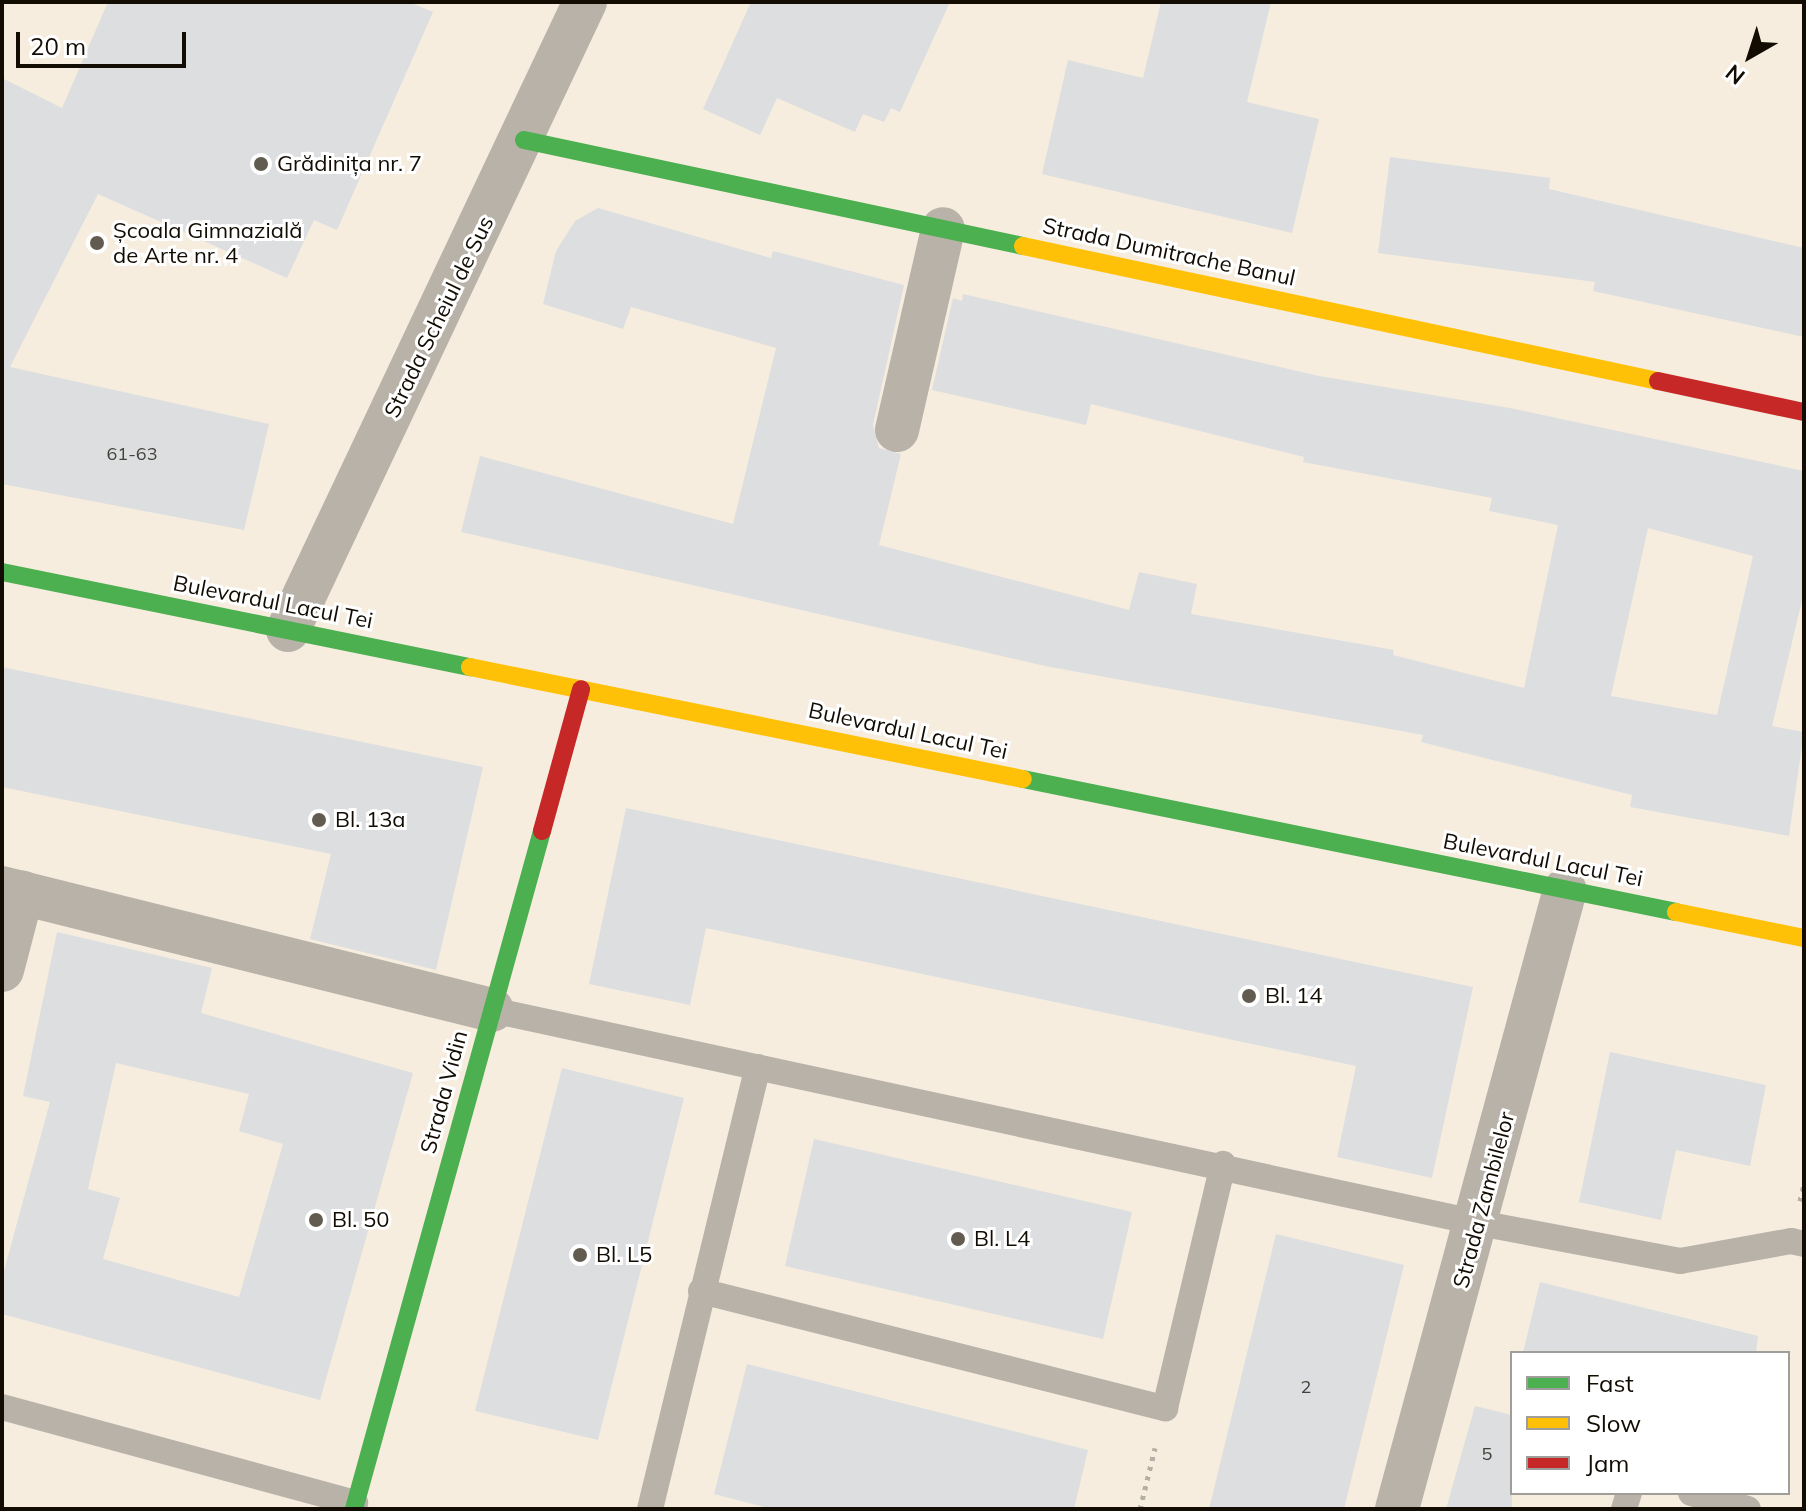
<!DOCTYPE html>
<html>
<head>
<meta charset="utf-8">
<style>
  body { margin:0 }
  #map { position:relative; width:1806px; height:1511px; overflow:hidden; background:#f6eddf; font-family:Mulish,sans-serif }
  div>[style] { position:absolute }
  .building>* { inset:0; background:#dcdee0 }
  .path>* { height:5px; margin-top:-2.5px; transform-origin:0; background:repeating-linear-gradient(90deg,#b5afa6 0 4px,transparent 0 10px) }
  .lane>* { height:26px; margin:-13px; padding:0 13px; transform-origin:13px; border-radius:13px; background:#b8b2a9 }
  .street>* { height:44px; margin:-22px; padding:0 22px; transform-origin:22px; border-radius:22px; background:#b8b2a9 }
  .fast>* { height:18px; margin:-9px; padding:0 9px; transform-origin:9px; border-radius:9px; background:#4caf50 }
  .slow>* { height:18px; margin:-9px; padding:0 9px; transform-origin:9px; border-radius:9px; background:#ffc107 }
  .jam>* { height:18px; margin:-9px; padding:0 9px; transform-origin:9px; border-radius:9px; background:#c62828 }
  .dots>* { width:22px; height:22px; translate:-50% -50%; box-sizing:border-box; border:4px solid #fff; border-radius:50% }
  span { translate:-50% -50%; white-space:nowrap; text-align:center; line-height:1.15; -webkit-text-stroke:6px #fff; paint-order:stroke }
  .number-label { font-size:18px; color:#44403a }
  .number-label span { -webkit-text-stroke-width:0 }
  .poi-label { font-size:22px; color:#120c03 }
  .left { translate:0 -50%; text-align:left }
  .street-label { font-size:22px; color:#120c03 }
  .frame { position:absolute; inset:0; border:4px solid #120c03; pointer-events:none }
  .legend { position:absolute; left:1510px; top:1351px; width:280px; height:144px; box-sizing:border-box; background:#fff; border:2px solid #a09e9a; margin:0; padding:10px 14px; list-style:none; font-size:24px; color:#120c03 }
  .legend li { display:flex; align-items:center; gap:16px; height:40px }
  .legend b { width:40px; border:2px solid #a09e9a }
  .north { position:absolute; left:1710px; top:16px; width:80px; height:80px; -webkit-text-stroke:6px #fff; paint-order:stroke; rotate:219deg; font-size:22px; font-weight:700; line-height:32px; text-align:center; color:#120c03 }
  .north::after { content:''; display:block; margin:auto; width:28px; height:36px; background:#120c03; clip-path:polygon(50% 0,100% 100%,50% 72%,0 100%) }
  .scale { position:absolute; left:16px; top:32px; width:170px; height:36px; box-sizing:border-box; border:4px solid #120c03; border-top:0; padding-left:10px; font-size:24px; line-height:28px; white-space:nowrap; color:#120c03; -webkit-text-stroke:6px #fff; paint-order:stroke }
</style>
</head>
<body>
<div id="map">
  <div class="building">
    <i style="clip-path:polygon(108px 2px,409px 2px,433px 12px,337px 230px,314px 220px,287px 278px,98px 194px,10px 367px,269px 424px,244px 530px,2px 484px,2px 78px,62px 108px)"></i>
    <i style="clip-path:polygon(751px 2px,950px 2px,900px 112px,891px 108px,884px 122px,863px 114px,855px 132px,777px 98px,760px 135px,703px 109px)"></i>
    <i style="clip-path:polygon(1161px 2px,1271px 2px,1247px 102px,1319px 119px,1292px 233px,1042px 174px,1068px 60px,1143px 78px)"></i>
    <i style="clip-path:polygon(1390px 157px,1550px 178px,1549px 189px,1804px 248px,1804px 337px,1593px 291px,1595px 282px,1378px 253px)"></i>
    <i style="clip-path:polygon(evenodd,598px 208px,771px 258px,773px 251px,904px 285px,873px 425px,879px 448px,901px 454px,879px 545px,1129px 610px,1139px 572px,1197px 584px,1191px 614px,1394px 650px,1393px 655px,1524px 688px,1558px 525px,1489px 511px,1492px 498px,1303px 462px,1304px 457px,1091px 404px,1086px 425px,932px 390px,953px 298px,962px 301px,963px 294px,1319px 376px,1510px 408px,1804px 471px,1804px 592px,1772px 726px,1804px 732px,1789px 836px,1630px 807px,1632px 795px,1421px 742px,1423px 735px,1045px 666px,461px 532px,480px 456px,733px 524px,776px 348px,631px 307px,623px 329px,543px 304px,556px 251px,575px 221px,598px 208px,1648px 528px,1753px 556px,1717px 715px,1611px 696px,1648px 528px)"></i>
    <i style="clip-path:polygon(2px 667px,483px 767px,436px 970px,310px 939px,331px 854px,2px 787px)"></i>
    <i style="clip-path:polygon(626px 808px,1473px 987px,1432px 1178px,1337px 1157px,1356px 1066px,706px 928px,690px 1005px,589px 984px)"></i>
    <i style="clip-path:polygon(evenodd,57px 932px,212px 968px,201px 1013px,413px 1073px,320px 1400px,2px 1314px,2px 1278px,50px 1102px,23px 1096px,57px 932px,116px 1063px,249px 1094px,239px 1131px,283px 1144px,239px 1297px,103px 1259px,120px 1198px,88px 1189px,116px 1063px)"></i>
    <i style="clip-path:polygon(1610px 1052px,1766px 1085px,1750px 1166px,1676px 1150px,1661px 1220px,1579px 1202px)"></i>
    <i style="clip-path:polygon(562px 1068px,684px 1098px,598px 1440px,475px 1411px)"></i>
    <i style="clip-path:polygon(814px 1139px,1132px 1212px,1103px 1339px,785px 1266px)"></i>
    <i style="clip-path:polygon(1276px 1234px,1404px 1265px,1344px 1509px,1209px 1509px)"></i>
    <i style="clip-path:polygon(1540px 1282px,1758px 1336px,1756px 1353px,1523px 1353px)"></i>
    <i style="clip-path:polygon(747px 1364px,1088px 1450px,1074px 1509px,772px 1509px,714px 1494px)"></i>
    <i style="clip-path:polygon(1475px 1406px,1512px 1415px,1512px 1509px,1446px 1509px)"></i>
  </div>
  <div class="path">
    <i style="left:1800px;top:1201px;width:18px;rotate:-77deg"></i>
    <i style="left:1140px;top:1509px;width:63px;rotate:-76.2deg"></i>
  </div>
  <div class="lane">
    <i style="left:492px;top:1010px;width:1010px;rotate:12.18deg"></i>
    <i style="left:1479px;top:1223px;width:205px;rotate:10.7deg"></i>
    <i style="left:1680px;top:1261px;width:113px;rotate:-10.2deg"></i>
    <i style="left:1791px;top:1241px;width:13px;rotate:13deg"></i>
    <i style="left:701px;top:1291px;width:479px;rotate:14.2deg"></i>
    <i style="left:1165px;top:1408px;width:251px;rotate:-76.6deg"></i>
    <i style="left:2px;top:1407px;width:366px;rotate:15.2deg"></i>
    <i style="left:1691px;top:1493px;width:59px;rotate:15.7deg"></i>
    <i style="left:650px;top:1509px;width:455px;rotate:-76.3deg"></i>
    <i style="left:1624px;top:1509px;width:17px;rotate:-73deg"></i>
  </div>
  <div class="street">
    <i style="left:897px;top:430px;width:206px;rotate:-77.1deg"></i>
    <i style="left:288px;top:630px;width:695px;rotate:-64.69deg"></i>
    <i style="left:2px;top:888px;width:505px;rotate:13.98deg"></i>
    <i style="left:2px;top:970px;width:80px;rotate:-75.4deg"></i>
    <i style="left:1397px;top:1509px;width:641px;rotate:-74.82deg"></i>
  </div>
  <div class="fast">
    <i style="left:524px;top:140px;width:510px;rotate:11.99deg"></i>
    <i style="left:2px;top:572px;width:478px;rotate:11.5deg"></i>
    <i style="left:1023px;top:779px;width:666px;rotate:11.51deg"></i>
    <i style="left:354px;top:1509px;width:704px;rotate:-74.5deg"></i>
  </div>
  <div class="slow">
    <i style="left:1023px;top:246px;width:649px;rotate:12deg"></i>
    <i style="left:470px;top:667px;width:564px;rotate:11.45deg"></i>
    <i style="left:1676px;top:912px;width:131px;rotate:11.5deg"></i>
  </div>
  <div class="jam">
    <i style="left:1658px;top:381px;width:149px;rotate:12deg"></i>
    <i style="left:542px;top:831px;width:147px;rotate:-74.6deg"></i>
  </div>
  <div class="dots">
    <i style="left:261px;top:164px;background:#625b50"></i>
    <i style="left:97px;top:243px;background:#625b50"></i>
    <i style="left:319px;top:820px;background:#625b50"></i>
    <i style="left:1249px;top:996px;background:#625b50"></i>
    <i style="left:316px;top:1220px;background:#625b50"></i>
    <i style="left:958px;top:1239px;background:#625b50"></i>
    <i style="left:580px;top:1255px;background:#625b50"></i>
  </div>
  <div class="number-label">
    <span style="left:132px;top:454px">61-63</span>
    <span style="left:1306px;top:1387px">2</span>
    <span style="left:1487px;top:1454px">5</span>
  </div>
  <div class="poi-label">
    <span class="left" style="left:277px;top:164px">Grădinița nr. 7</span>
    <span class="left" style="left:113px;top:243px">Școala Gimnazială<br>de Arte nr. 4</span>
    <span class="left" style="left:335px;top:820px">Bl. 13a</span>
    <span class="left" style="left:1265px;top:996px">Bl. 14</span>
    <span class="left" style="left:332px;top:1220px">Bl. 50</span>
    <span class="left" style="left:974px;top:1239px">Bl. L4</span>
    <span class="left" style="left:596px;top:1255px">Bl. L5</span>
  </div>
  <div class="street-label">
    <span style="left:1169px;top:252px;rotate:12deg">Strada Dumitrache Banul</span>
    <span style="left:439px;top:317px;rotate:-64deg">Strada Scheiul de Sus</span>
    <span style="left:273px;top:602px;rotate:11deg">Bulevardul Lacul Tei</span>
    <span style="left:908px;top:731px;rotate:12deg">Bulevardul Lacul Tei</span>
    <span style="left:1543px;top:860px;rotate:11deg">Bulevardul Lacul Tei</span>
    <span style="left:444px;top:1092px;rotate:-75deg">Strada Vidin</span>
    <span style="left:1484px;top:1200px;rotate:-75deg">Strada Zambilelor</span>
  </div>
  <div class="frame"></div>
  <ul class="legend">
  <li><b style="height:10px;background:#4caf50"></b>Fast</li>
  <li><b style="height:10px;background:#ffc107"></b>Slow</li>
  <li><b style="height:10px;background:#c62828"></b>Jam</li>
  </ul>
  <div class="north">N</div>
  <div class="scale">20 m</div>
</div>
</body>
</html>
